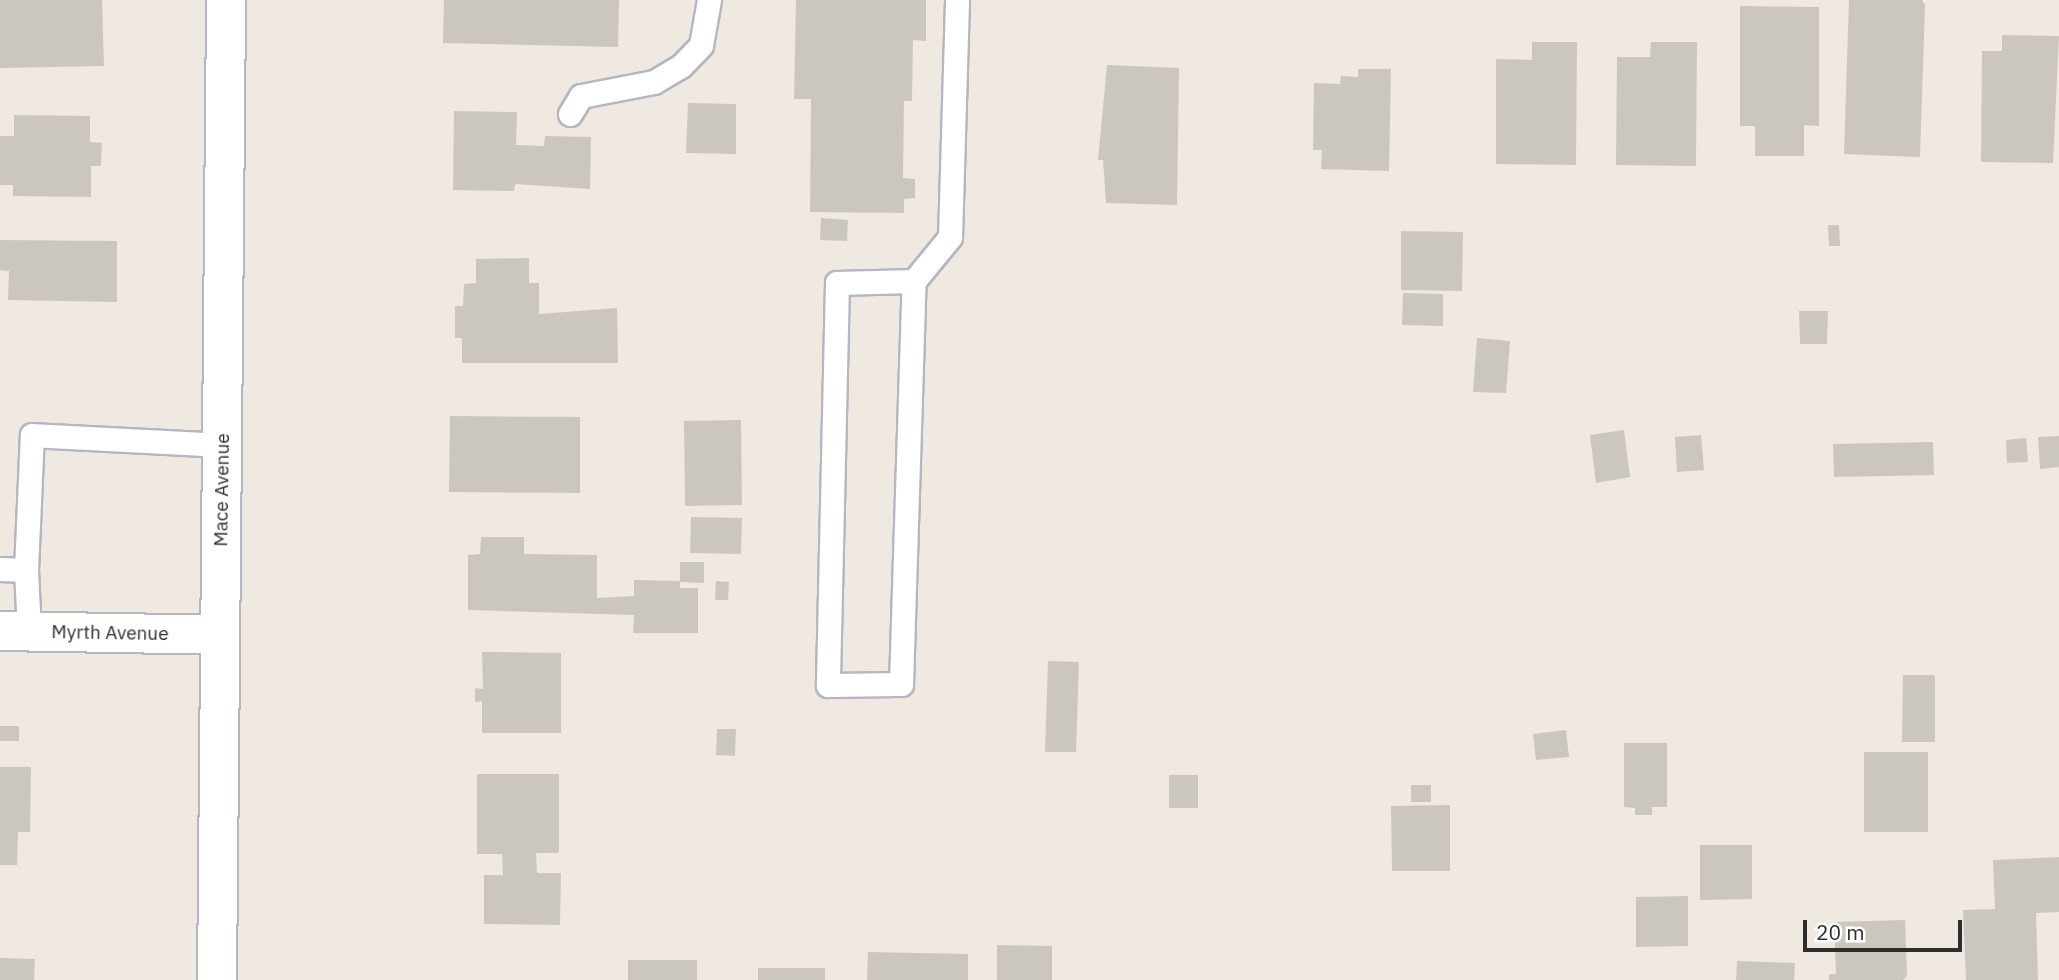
<!DOCTYPE html>
<html>
<head>
<meta charset="utf-8">
<style>
  body { margin:0 }
  #map { position:relative; width:2059px; height:980px; overflow:hidden; background:#efe9e1; font-family:"IBM Plex Sans",sans-serif }
  div>[style] { position:absolute }
  .building>* { inset:0; background:#cbc7bf }
  .roads { filter:drop-shadow(2px 0 #b4b7c1) drop-shadow(-2px 0 #b4b7c1) drop-shadow(0 2px #b4b7c1) drop-shadow(0 -2px #b4b7c1) }
  .service>* { height:23px; margin:-11.5px; padding:0 11.5px; transform-origin:11.5px; border-radius:11.5px; background:#fff }
  .tertiary>* { height:38px; margin:-19px; padding:0 19px; transform-origin:19px; border-radius:19px; background:#fff }
  .secondary>* { height:38px; margin:-19px; padding:0 19px; transform-origin:19px; border-radius:19px; background:#fff }
  span { translate:-50% -50%; white-space:nowrap; text-align:center; line-height:1.15; -webkit-text-stroke:5px #fff; paint-order:stroke }
  .street-label { font-size:19px; color:#2e2e2e }
  .scale { position:absolute; left:1803px; top:920px; width:159px; height:32px; box-sizing:border-box; border:4px solid #2e2e2e; border-top:0; padding-left:9px; font-size:21px; line-height:24px; white-space:nowrap; color:#2e2e2e; -webkit-text-stroke:5px #fff; paint-order:stroke }
</style>
</head>
<body>
<div id="map">
  <div class="building">
    <i style="clip-path:polygon(0 0,102px 0,104px 66px,0 68px)"></i>
    <i style="clip-path:polygon(444px 0,619px 0,618px 47px,443px 43px)"></i>
    <i style="clip-path:polygon(796px 0,926px 0,926px 41px,913px 40px,912px 101px,904px 101px,903px 178px,915px 179px,915px 198px,904px 199px,904px 213px,810px 212px,811px 99px,794px 99px)"></i>
    <i style="clip-path:polygon(1849px 0,1922px 0,1925px 5px,1920px 157px,1844px 154px)"></i>
    <i style="clip-path:polygon(1740px 6px,1819px 7px,1819px 126px,1804px 125px,1804px 156px,1755px 156px,1755px 126px,1740px 126px)"></i>
    <i style="clip-path:polygon(2002px 35px,2059px 36px,2053px 163px,1981px 162px,1982px 51px,2002px 51px)"></i>
    <i style="clip-path:polygon(1532px 42px,1577px 42px,1576px 165px,1496px 164px,1496px 59px,1532px 60px)"></i>
    <i style="clip-path:polygon(1651px 42px,1697px 42px,1696px 166px,1616px 165px,1617px 57px,1650px 57px)"></i>
    <i style="clip-path:polygon(1107px 65px,1179px 68px,1177px 205px,1106px 203px,1103px 160px,1098px 160px)"></i>
    <i style="clip-path:polygon(1358px 69px,1391px 69px,1389px 171px,1321px 169px,1322px 150px,1313px 150px,1314px 83px,1340px 84px,1341px 76px,1358px 77px)"></i>
    <i style="clip-path:polygon(688px 103px,736px 104px,736px 154px,686px 153px)"></i>
    <i style="clip-path:polygon(454px 111px,517px 112px,516px 145px,544px 146px,545px 136px,591px 137px,590px 189px,515px 184px,514px 191px,453px 190px)"></i>
    <i style="clip-path:polygon(14px 115px,90px 116px,90px 142px,102px 143px,101px 166px,91px 166px,91px 197px,13px 196px,13px 185px,0 185px,0 136px,14px 136px)"></i>
    <i style="clip-path:polygon(821px 218px,848px 220px,847px 241px,820px 240px)"></i>
    <i style="clip-path:polygon(1828px 225px,1839px 225px,1840px 246px,1829px 246px)"></i>
    <i style="clip-path:polygon(1401px 231px,1463px 232px,1462px 291px,1401px 290px)"></i>
    <i style="clip-path:polygon(0 240px,117px 241px,117px 302px,8px 300px,9px 271px,0 270px)"></i>
    <i style="clip-path:polygon(529px 258px,529px 283px,539px 283px,539px 314px,617px 308px,618px 363px,462px 363px,462px 338px,455px 338px,455px 306px,463px 306px,464px 284px,476px 283px,476px 259px)"></i>
    <i style="clip-path:polygon(1403px 293px,1443px 294px,1443px 326px,1402px 325px)"></i>
    <i style="clip-path:polygon(1799px 311px,1828px 311px,1827px 344px,1800px 344px)"></i>
    <i style="clip-path:polygon(1477px 338px,1510px 341px,1506px 393px,1473px 392px)"></i>
    <i style="clip-path:polygon(450px 416px,580px 417px,580px 493px,449px 492px)"></i>
    <i style="clip-path:polygon(741px 420px,742px 505px,685px 506px,684px 421px)"></i>
    <i style="clip-path:polygon(1624px 430px,1630px 477px,1596px 483px,1590px 435px)"></i>
    <i style="clip-path:polygon(1701px 435px,1704px 470px,1677px 472px,1675px 437px)"></i>
    <i style="clip-path:polygon(2059px 436px,2059px 467px,2040px 469px,2038px 437px)"></i>
    <i style="clip-path:polygon(2026px 438px,2028px 462px,2007px 463px,2006px 440px)"></i>
    <i style="clip-path:polygon(1933px 442px,1934px 475px,1834px 477px,1833px 444px)"></i>
    <i style="clip-path:polygon(691px 517px,742px 518px,741px 554px,690px 553px)"></i>
    <i style="clip-path:polygon(481px 537px,524px 537px,524px 554px,597px 555px,597px 598px,634px 596px,634px 580px,680px 581px,680px 562px,704px 562px,704px 583px,680px 582px,680px 588px,698px 588px,698px 633px,633px 633px,634px 615px,468px 610px,468px 555px,480px 554px)"></i>
    <i style="clip-path:polygon(716px 581px,729px 582px,728px 600px,715px 600px)"></i>
    <i style="clip-path:polygon(482px 652px,561px 653px,561px 733px,482px 733px,482px 701px,475px 702px,475px 688px,483px 689px)"></i>
    <i style="clip-path:polygon(1048px 661px,1079px 662px,1076px 752px,1045px 752px)"></i>
    <i style="clip-path:polygon(1903px 675px,1935px 675px,1935px 742px,1902px 742px)"></i>
    <i style="clip-path:polygon(0 726px,19px 726px,19px 741px,0 741px)"></i>
    <i style="clip-path:polygon(717px 729px,736px 729px,735px 756px,716px 755px)"></i>
    <i style="clip-path:polygon(1566px 730px,1569px 757px,1536px 760px,1533px 734px)"></i>
    <i style="clip-path:polygon(1624px 743px,1667px 743px,1667px 807px,1652px 807px,1652px 815px,1635px 815px,1635px 808px,1624px 807px)"></i>
    <i style="clip-path:polygon(1864px 752px,1928px 752px,1928px 832px,1864px 832px)"></i>
    <i style="clip-path:polygon(0 767px,31px 767px,30px 832px,18px 832px,17px 865px,0 865px)"></i>
    <i style="clip-path:polygon(477px 774px,559px 774px,559px 853px,536px 853px,537px 873px,561px 873px,560px 925px,484px 924px,484px 875px,503px 875px,502px 854px,477px 854px)"></i>
    <i style="clip-path:polygon(1169px 775px,1198px 775px,1198px 808px,1169px 808px)"></i>
    <i style="clip-path:polygon(1411px 785px,1431px 785px,1431px 802px,1411px 802px)"></i>
    <i style="clip-path:polygon(1450px 805px,1450px 871px,1392px 871px,1391px 806px)"></i>
    <i style="clip-path:polygon(1700px 845px,1752px 845px,1752px 899px,1700px 900px)"></i>
    <i style="clip-path:polygon(2059px 857px,2059px 912px,2036px 913px,2038px 980px,1966px 980px,1963px 910px,1995px 909px,1993px 860px)"></i>
    <i style="clip-path:polygon(1688px 896px,1688px 946px,1636px 947px,1636px 897px)"></i>
    <i style="clip-path:polygon(1905px 920px,1907px 976px,1903px 980px,1829px 980px,1829px 974px,1836px 974px,1834px 922px)"></i>
    <i style="clip-path:polygon(997px 945px,1052px 946px,1052px 980px,997px 980px)"></i>
    <i style="clip-path:polygon(868px 952px,968px 954px,968px 980px,867px 980px)"></i>
    <i style="clip-path:polygon(0 958px,35px 959px,34px 980px,0 980px)"></i>
    <i style="clip-path:polygon(628px 960px,697px 960px,697px 980px,628px 980px)"></i>
    <i style="clip-path:polygon(1737px 961px,1795px 963px,1794px 980px,1736px 980px)"></i>
    <i style="clip-path:polygon(758px 968px,825px 968px,825px 980px,758px 980px)"></i>
  </div>
  <div class="roads">
    <div class="service">
      <i style="left:570px;top:114px;width:21px;rotate:-59deg"></i>
      <i style="left:581px;top:96px;width:74px;rotate:-10.9deg"></i>
      <i style="left:654px;top:82px;width:31px;rotate:-31deg"></i>
      <i style="left:681px;top:66px;width:29px;rotate:-46deg"></i>
      <i style="left:701px;top:45px;width:46px;rotate:-79.9deg"></i>
      <i style="left:914px;top:281px;width:77px;rotate:178.5deg"></i>
      <i style="left:837px;top:283px;width:402px;rotate:91.3deg"></i>
      <i style="left:828px;top:685px;width:73px;rotate:-0.8deg"></i>
      <i style="left:901px;top:684px;width:403px;rotate:-88.2deg"></i>
      <i style="left:914px;top:281px;width:57px;rotate:-50.7deg"></i>
      <i style="left:950px;top:237px;width:237px;rotate:-88.3deg"></i>
      <i style="left:0;top:569px;width:26px;rotate:2deg"></i>
      <i style="left:26px;top:570px;width:61px;rotate:87.2deg"></i>
      <i style="left:26px;top:570px;width:135px;rotate:-87.5deg"></i>
      <i style="left:32px;top:435px;width:190px;rotate:3deg"></i>
    </div>
    <div class="tertiary">
      <i style="left:0;top:631px;width:220px;rotate:1deg"></i>
    </div>
    <div class="secondary">
      <i style="left:217px;top:980px;width:980px;rotate:-89.47deg"></i>
    </div>
  </div>
  <div class="street-label">
    <span style="left:222px;top:490px;rotate:-89deg">Mace Avenue</span>
    <span style="left:110px;top:633px;rotate:1deg">Myrth Avenue</span>
  </div>
  <div class="scale">20 m</div>
</div>
</body>
</html>
